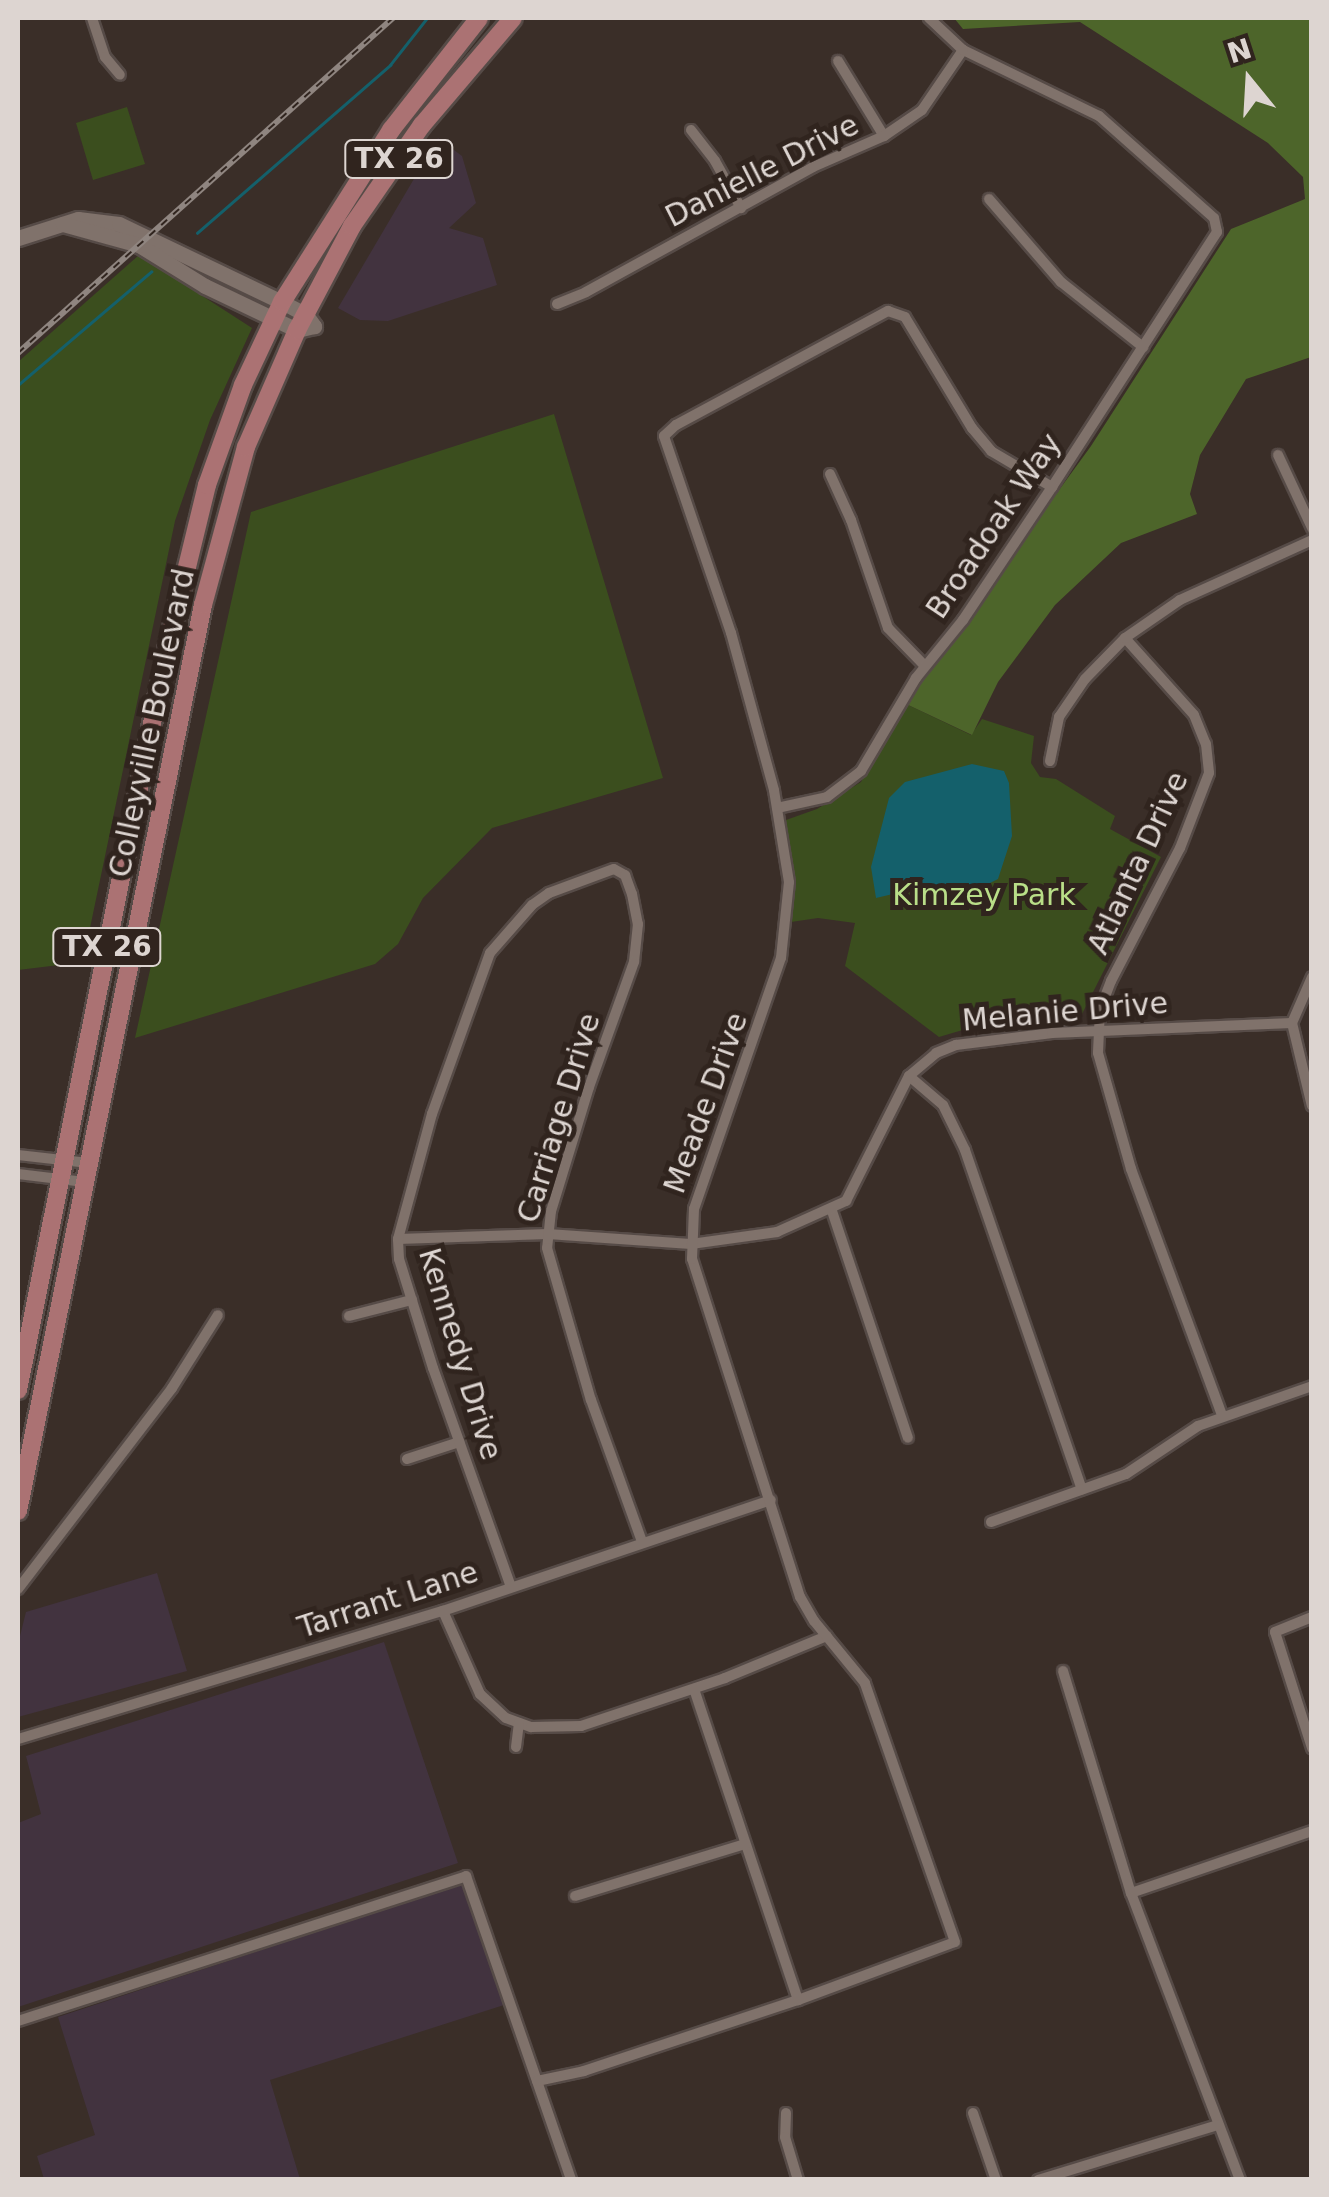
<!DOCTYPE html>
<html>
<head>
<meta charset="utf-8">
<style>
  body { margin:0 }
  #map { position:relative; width:1329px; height:2197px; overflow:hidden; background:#3a2e28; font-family:"DejaVu Sans",sans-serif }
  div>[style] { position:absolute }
  .commercial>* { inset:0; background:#42333f }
  .green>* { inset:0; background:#3b4e1e }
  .forest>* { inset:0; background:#4d652a }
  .water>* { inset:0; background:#14606b }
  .stream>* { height:2.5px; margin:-1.25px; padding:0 1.25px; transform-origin:1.25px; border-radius:1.25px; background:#14606b }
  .roads { filter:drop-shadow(2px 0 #564b47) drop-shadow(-2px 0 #564b47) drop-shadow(0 2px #564b47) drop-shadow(0 -2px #564b47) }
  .minor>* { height:10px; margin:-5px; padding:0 5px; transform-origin:5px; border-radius:5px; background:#80726b }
  .secondary>* { height:15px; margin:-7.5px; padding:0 7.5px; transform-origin:7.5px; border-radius:7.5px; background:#80726b }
  .primary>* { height:18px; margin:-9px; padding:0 9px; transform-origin:9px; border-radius:9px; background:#ab7273 }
  .rail>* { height:6px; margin-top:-3px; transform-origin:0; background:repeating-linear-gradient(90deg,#30241e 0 8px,#8f8580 0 16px); box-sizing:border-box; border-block:2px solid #8f8580 }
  span { translate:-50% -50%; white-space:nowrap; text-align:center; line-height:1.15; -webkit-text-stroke:10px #30241e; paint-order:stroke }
  .shield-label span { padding:2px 8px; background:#30241e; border:2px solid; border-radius:8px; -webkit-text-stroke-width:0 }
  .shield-label { font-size:28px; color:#ddd5d1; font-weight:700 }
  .street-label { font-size:30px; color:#ddd5d1 }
  .park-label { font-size:30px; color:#b9de88 }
  .frame { position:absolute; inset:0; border:20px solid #ddd5d1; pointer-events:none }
  .north { position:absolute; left:1199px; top:30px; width:100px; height:100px; -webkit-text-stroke:8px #30241e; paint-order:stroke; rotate:342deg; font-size:28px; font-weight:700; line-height:40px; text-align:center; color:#ddd5d1 }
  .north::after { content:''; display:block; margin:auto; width:35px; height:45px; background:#ddd5d1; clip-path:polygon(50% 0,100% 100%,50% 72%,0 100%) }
</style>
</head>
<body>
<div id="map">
  <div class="commercial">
    <i style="clip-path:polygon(438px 138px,462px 156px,476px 203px,449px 228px,483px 238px,497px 285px,388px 321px,360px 320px,338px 308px)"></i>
    <i style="clip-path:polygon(157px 1573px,187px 1671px,18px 1717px,18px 1644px,26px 1612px)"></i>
    <i style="clip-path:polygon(384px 1642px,458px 1863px,18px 2007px,18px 1823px,41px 1814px,26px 1756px)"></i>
    <i style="clip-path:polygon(464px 1883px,504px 2005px,270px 2080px,300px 2179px,44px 2179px,37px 2156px,95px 2135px,58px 2017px)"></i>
  </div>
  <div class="green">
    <i style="clip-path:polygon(127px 107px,145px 164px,93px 180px,76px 123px)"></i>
    <i style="clip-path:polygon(139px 255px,252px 328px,210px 420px,175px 521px,90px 928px,76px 963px,18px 970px,18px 362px)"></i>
    <i style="clip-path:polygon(554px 414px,663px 778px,492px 828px,423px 898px,398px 944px,375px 964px,135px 1038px,251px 512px)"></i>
    <i style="clip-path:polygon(904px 703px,971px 735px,982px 719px,1034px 736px,1031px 763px,1040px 777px,1056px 779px,1115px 816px,1110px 829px,1161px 857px,1079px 1020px,976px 1026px,939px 1037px,845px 966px,855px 923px,818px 918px,791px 922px,786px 820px,817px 809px,861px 782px)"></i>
  </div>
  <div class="forest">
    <i style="clip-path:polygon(954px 18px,1311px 18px,1311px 357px,1246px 379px,1200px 455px,1190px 494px,1197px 514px,1121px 543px,1055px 605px,998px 682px,972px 735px,904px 703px,1091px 446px,1231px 229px,1305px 199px,1303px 177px,1268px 143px,1080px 22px,963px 29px)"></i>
  </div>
  <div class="water">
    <i style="clip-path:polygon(972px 764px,1004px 771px,1009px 783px,1012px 836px,998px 879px,984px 886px,918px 888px,876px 898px,871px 867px,889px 798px,905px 782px)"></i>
  </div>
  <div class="stream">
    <i style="left:197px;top:233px;width:256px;rotate:-41deg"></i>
    <i style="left:390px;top:65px;width:60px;rotate:-51.8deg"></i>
    <i style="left:18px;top:385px;width:175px;rotate:-40.4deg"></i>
  </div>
  <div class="roads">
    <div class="minor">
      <i style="left:92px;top:18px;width:41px;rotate:71.6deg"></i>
      <i style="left:105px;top:57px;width:23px;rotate:50deg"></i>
      <i style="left:838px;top:61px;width:88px;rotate:58.5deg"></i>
      <i style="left:691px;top:130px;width:39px;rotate:52deg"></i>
      <i style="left:715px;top:161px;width:54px;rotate:61deg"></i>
      <i style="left:989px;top:199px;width:110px;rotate:49.1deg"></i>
      <i style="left:1061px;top:282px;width:105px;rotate:38.4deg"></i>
      <i style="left:557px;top:304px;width:31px;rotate:-22deg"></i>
      <i style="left:586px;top:292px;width:259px;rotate:-28.8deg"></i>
      <i style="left:813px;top:167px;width:77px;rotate:-23.6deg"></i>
      <i style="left:884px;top:136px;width:46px;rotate:-34.4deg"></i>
      <i style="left:922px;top:110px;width:73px;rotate:-55.7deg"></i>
      <i style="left:1278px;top:455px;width:81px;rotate:65deg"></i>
      <i style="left:830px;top:474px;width:51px;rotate:65.5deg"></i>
      <i style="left:851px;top:520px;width:114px;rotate:71.1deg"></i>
      <i style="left:888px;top:628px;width:53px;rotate:45.8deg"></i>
      <i style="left:1125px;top:638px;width:103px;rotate:48.1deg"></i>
      <i style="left:1194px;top:715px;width:31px;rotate:68deg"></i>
      <i style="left:1206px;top:744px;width:29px;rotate:84deg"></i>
      <i style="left:1209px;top:773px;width:80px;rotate:111.1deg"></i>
      <i style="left:1180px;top:848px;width:150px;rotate:117.4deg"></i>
      <i style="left:1111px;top:981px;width:31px;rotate:111deg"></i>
      <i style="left:1100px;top:1010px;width:43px;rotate:92.7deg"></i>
      <i style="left:1098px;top:1053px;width:121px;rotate:74.1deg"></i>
      <i style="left:1131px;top:1169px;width:262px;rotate:69.7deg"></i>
      <i style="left:1050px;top:761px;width:45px;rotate:-78.4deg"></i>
      <i style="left:1059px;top:717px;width:46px;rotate:-55.6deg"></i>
      <i style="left:1085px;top:679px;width:57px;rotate:-45.7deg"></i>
      <i style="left:1125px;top:638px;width:67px;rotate:-34.6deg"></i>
      <i style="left:1180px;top:600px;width:145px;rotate:-24.4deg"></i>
      <i style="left:777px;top:808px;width:51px;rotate:-12.4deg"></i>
      <i style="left:827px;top:797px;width:43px;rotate:-37.4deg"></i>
      <i style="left:861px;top:771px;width:108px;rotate:-59.4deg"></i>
      <i style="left:916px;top:678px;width:75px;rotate:-51deg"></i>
      <i style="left:963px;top:620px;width:160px;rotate:-56.2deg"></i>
      <i style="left:1052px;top:487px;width:304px;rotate:-57.1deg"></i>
      <i style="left:1217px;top:232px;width:14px;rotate:-102deg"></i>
      <i style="left:1214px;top:218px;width:154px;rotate:-138.4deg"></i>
      <i style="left:1099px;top:116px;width:151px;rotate:-154.1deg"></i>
      <i style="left:963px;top:50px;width:47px;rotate:-136.7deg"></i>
      <i style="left:1292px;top:1023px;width:85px;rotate:76.5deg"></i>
      <i style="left:1292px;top:1023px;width:50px;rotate:-66.5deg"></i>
      <i style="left:909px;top:1076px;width:45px;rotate:40.5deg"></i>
      <i style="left:943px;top:1105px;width:50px;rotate:63.9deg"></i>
      <i style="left:965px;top:1150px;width:359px;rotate:71deg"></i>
      <i style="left:18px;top:1155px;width:71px;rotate:6.4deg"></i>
      <i style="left:18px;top:1174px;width:67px;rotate:6.8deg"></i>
      <i style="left:832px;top:1211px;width:239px;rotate:71.5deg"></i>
      <i style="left:398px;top:1239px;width:150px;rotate:-1.9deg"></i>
      <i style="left:548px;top:1234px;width:143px;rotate:4deg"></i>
      <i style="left:691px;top:1244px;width:87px;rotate:-7.9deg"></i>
      <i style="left:777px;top:1232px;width:76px;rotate:-24.2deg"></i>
      <i style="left:846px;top:1201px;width:140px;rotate:-63.3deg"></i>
      <i style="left:909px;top:1076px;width:35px;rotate:-40deg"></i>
      <i style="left:936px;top:1053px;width:22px;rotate:-22deg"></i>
      <i style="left:956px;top:1045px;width:97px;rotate:-7.1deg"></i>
      <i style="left:1052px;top:1033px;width:240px;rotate:-2.4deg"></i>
      <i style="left:349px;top:1316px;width:65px;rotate:-14.3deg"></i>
      <i style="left:407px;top:1459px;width:55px;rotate:-18.1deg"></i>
      <i style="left:991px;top:1522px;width:143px;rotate:-19.6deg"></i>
      <i style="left:1126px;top:1474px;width:87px;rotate:-33.7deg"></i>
      <i style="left:1198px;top:1426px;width:121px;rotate:-19.3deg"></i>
      <i style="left:511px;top:1587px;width:232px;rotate:-109.6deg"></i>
      <i style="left:433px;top:1368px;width:114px;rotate:-107.3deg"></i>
      <i style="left:399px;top:1259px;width:20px;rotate:-93deg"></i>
      <i style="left:398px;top:1239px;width:130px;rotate:-74.8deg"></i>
      <i style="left:432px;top:1114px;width:171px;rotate:-70.2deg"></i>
      <i style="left:490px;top:953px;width:64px;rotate:-48.8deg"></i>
      <i style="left:532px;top:905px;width:21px;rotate:-35deg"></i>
      <i style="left:549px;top:893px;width:69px;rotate:-20.3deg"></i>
      <i style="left:614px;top:869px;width:13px;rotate:29deg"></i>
      <i style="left:625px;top:875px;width:20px;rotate:70deg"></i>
      <i style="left:632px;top:894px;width:31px;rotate:79deg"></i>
      <i style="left:638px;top:924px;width:38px;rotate:96deg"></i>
      <i style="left:634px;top:962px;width:133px;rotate:109.8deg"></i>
      <i style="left:589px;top:1087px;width:130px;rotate:107deg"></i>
      <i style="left:551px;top:1211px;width:37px;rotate:96deg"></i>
      <i style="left:547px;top:1248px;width:158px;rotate:73.9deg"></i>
      <i style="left:591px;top:1400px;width:151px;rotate:70.2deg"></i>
      <i style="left:18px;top:1589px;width:253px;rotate:-52.5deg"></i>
      <i style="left:172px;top:1388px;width:86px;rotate:-57.8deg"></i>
      <i style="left:443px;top:1611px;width:91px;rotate:66deg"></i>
      <i style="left:480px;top:1694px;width:35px;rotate:43deg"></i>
      <i style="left:506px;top:1718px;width:27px;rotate:20deg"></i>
      <i style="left:531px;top:1727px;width:50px;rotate:-1.1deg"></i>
      <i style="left:581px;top:1726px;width:152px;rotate:-18.4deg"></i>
      <i style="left:725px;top:1678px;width:110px;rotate:-22.4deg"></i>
      <i style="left:1312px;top:1617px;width:40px;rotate:158deg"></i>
      <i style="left:1275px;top:1632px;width:122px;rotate:72.3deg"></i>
      <i style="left:1063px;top:1671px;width:232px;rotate:73deg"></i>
      <i style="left:1131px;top:1893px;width:307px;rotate:69.2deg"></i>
      <i style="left:694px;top:1689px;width:328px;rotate:71.5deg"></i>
      <i style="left:18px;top:1739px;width:444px;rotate:-16.8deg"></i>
      <i style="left:443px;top:1611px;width:346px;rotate:-18.7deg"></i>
      <i style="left:516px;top:1747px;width:24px;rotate:-83deg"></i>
      <i style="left:1131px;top:1893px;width:191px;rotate:-18.9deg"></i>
      <i style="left:575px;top:1896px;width:178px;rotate:-17deg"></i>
      <i style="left:18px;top:2021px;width:471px;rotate:-17.9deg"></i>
      <i style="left:466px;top:1876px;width:322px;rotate:70.9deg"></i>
      <i style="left:537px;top:2081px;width:48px;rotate:-12deg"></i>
      <i style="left:584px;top:2071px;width:225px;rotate:-18.4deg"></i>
      <i style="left:798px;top:2000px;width:167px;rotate:-20.3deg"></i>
      <i style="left:955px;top:1942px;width:274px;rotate:-109.2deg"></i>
      <i style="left:865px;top:1683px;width:80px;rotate:-129.4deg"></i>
      <i style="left:814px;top:1621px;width:28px;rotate:-120deg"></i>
      <i style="left:800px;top:1597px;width:355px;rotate:-107.7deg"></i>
      <i style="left:692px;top:1259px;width:50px;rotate:-87.7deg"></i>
      <i style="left:694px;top:1209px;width:266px;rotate:-70.9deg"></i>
      <i style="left:781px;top:958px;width:76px;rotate:-84deg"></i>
      <i style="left:789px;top:882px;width:93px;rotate:-99.3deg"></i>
      <i style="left:774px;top:790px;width:163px;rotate:-105.3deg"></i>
      <i style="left:731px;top:633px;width:208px;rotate:-108.8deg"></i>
      <i style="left:664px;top:436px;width:16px;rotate:-43deg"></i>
      <i style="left:676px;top:425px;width:241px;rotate:-28.3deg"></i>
      <i style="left:888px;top:311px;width:18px;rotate:19deg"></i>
      <i style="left:905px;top:317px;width:130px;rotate:58.9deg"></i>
      <i style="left:972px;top:428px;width:30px;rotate:50deg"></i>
      <i style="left:991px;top:451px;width:71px;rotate:30.5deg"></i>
      <i style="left:786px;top:2113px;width:24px;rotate:92deg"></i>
      <i style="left:785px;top:2137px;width:45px;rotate:73.2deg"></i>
      <i style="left:973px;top:2113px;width:71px;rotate:71.1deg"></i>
      <i style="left:1038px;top:2180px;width:188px;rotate:-17deg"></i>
    </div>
    <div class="secondary">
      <i style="left:18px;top:238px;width:63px;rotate:-17.6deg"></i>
      <i style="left:78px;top:219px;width:41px;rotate:7deg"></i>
      <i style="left:119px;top:224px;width:181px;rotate:25.6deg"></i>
      <i style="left:282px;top:302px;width:27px;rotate:28deg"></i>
      <i style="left:306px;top:315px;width:14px;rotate:54deg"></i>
      <i style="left:314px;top:326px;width:17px;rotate:167deg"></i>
      <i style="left:297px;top:330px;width:102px;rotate:-154.4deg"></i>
      <i style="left:205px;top:286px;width:78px;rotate:-148.2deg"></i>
      <i style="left:139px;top:245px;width:79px;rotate:-164.6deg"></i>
    </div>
    <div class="primary">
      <i style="left:18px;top:1390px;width:756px;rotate:-78.63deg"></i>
      <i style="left:167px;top:649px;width:169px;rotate:-76.3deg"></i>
      <i style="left:207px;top:485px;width:106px;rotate:-70.2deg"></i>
      <i style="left:243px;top:385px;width:92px;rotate:-64.8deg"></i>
      <i style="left:282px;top:302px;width:204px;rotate:-57.6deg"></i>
      <i style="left:391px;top:130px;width:142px;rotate:-51.8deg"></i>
      <i style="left:18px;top:1511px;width:925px;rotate:-78.46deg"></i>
      <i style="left:203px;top:605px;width:164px;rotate:-74.8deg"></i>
      <i style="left:246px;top:447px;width:128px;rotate:-66.4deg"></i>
      <i style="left:297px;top:330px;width:118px;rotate:-62.1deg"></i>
      <i style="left:352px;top:226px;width:123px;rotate:-55.3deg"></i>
      <i style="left:422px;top:125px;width:140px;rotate:-49.6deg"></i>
    </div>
  </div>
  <div class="rail">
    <i style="left:18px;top:353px;width:503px;rotate:-41.78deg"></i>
  </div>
  <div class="shield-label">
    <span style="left:399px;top:159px">TX 26</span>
    <span style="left:107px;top:947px">TX 26</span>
  </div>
  <div class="street-label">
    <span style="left:762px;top:171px;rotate:-27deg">Danielle Drive</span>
    <span style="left:994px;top:526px;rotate:-56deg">Broadoak Way</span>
    <span style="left:152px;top:723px;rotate:-78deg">Colleyville Boulevard</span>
    <span style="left:1138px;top:863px;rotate:-65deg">Atlanta Drive</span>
    <span style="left:1065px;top:1012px;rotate:-5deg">Melanie Drive</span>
    <span style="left:706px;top:1103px;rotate:-70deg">Meade Drive</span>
    <span style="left:559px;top:1118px;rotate:-73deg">Carriage Drive</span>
    <span style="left:460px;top:1354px;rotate:73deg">Kennedy Drive</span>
    <span style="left:388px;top:1600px;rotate:-18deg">Tarrant Lane</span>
  </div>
  <div class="park-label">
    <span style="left:984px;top:895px">Kimzey Park</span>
  </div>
  <div class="frame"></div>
  <div class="north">N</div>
</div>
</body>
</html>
